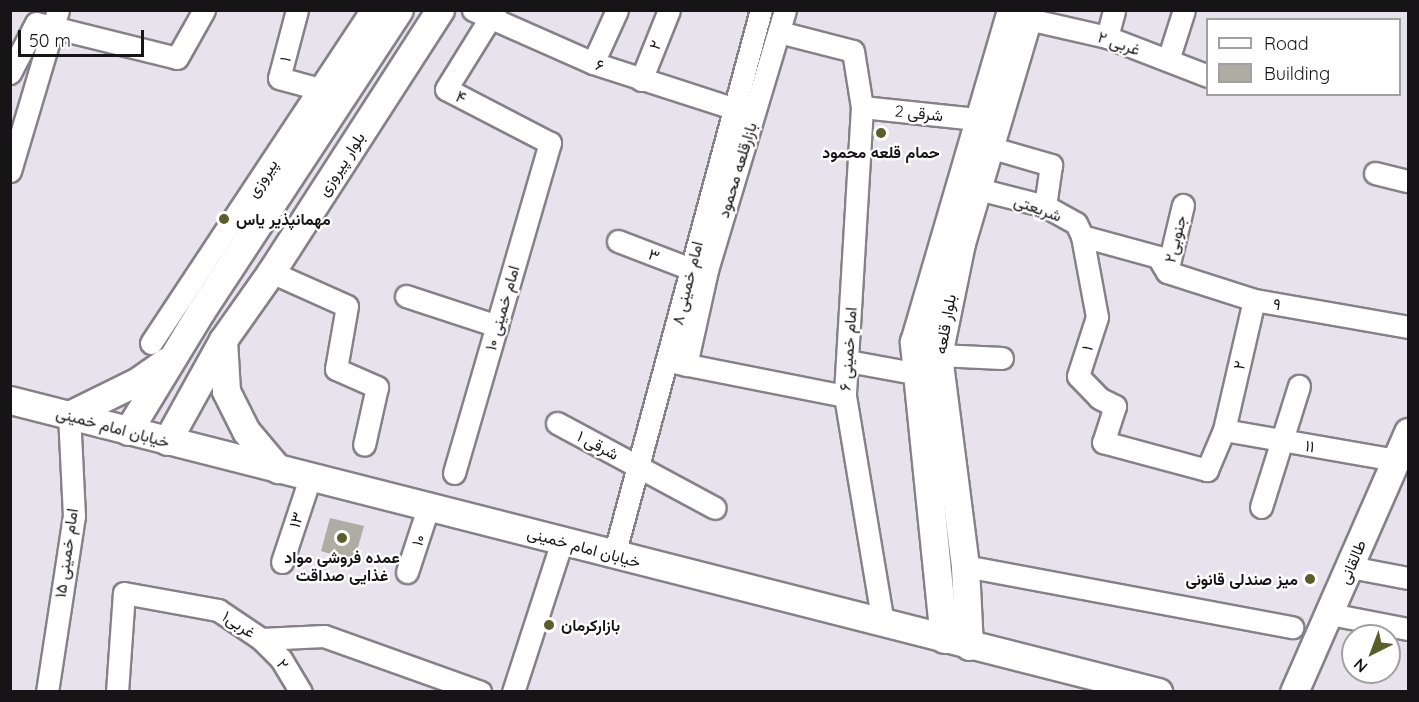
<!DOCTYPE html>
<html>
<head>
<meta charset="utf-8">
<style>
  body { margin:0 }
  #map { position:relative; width:1419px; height:702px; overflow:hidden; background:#e7e2eb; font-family:Quicksand,Vazirmatn,sans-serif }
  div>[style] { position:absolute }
  .building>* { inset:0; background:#adada4 }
  .roads { filter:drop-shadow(2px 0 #868189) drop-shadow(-2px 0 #868189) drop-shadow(0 2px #868189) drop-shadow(0 -2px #868189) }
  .minor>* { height:21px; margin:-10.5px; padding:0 10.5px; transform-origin:10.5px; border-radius:10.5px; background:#fff }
  .major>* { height:27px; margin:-13.5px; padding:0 13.5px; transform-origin:13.5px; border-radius:13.5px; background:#fff }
  .dots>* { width:16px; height:16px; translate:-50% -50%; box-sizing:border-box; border:3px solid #fff; border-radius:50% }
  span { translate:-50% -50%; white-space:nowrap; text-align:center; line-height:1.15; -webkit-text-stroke:4.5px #fff; paint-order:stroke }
  .street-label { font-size:16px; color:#161417 }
  .poi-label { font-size:16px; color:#161417; font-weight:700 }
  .left { translate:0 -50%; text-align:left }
  .right { translate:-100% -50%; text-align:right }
  .frame { position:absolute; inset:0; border:12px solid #161417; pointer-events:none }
  .legend { position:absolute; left:1206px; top:18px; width:195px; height:78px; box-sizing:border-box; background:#fff; border:2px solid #a2a1a2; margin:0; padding:8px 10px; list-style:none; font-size:18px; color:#161417 }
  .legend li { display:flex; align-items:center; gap:12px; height:30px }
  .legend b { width:30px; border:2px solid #a2a1a2 }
  .north { position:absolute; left:1341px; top:624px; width:60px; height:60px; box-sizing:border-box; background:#fff; border:2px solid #a2a1a2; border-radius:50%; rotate:222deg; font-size:16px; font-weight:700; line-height:24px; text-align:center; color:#161417 }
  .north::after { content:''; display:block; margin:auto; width:21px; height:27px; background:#5b5d2a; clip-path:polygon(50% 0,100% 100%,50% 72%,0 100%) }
  .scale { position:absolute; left:18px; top:30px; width:126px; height:27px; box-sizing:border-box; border:3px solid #161417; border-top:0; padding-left:8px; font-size:18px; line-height:21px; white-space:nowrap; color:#161417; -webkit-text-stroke:4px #fff; paint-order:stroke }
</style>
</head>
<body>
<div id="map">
  <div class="building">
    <i style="clip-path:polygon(330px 518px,364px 526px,354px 561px,321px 551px)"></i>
  </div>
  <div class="roads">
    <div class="minor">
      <i style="left:297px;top:10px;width:70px;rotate:104.8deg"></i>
      <i style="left:279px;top:78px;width:54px;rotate:15.1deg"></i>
      <i style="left:473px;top:10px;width:131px;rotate:23.8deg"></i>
      <i style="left:593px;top:63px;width:146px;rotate:17.9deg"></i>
      <i style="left:1028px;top:19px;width:81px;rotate:12.8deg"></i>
      <i style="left:1107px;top:37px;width:108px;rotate:21.1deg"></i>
      <i style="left:779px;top:32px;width:76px;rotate:14.4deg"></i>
      <i style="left:853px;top:51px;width:57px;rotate:80.9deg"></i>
      <i style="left:862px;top:107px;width:289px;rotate:93.4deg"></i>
      <i style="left:845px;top:396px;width:231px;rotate:80.5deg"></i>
      <i style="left:1107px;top:37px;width:28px;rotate:-75deg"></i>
      <i style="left:1168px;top:60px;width:52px;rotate:-72.3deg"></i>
      <i style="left:593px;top:63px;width:58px;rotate:-65.6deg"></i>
      <i style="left:10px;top:73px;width:56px;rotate:-62.5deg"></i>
      <i style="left:36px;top:23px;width:145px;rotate:13.9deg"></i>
      <i style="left:177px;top:58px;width:55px;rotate:-60.6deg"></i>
      <i style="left:641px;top:80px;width:75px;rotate:-68.2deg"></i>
      <i style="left:862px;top:107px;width:115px;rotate:6deg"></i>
      <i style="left:989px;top:147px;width:65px;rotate:16.2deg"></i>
      <i style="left:1051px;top:165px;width:41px;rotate:98.3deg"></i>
      <i style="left:10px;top:171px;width:168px;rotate:-73.4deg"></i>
      <i style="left:1375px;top:173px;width:34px;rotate:14deg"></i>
      <i style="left:978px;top:189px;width:69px;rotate:14.2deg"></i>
      <i style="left:1045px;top:206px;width:35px;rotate:29deg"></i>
      <i style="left:1076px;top:223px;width:14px;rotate:65deg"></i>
      <i style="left:1082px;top:236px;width:79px;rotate:15.4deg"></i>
      <i style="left:1158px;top:257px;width:17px;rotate:59deg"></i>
      <i style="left:1167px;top:272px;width:91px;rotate:17.8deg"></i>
      <i style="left:1254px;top:300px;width:156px;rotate:9.9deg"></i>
      <i style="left:1082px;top:236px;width:82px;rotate:79.5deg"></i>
      <i style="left:1097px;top:317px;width:62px;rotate:107.9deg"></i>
      <i style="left:1078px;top:376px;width:30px;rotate:46deg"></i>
      <i style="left:1099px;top:398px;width:18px;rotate:27deg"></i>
      <i style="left:1115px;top:406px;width:38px;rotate:108deg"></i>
      <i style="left:1103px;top:442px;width:108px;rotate:15.1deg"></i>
      <i style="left:1207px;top:470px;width:43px;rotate:-67deg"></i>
      <i style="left:1224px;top:430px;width:133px;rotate:-77deg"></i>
      <i style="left:618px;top:241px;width:78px;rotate:21deg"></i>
      <i style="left:271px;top:272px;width:83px;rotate:24.1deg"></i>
      <i style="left:347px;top:306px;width:64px;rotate:99.9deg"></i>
      <i style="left:336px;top:369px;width:45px;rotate:23.7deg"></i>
      <i style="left:377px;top:387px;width:59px;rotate:102.6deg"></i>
      <i style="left:1167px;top:272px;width:69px;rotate:-76.6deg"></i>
      <i style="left:406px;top:296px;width:96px;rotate:18.2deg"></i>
      <i style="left:151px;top:343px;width:399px;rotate:-56.5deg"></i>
      <i style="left:938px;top:355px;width:64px;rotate:2.7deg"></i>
      <i style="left:848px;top:361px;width:72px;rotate:10.4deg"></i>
      <i style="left:673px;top:362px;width:175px;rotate:11.2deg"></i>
      <i style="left:686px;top:365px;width:97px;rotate:-77.5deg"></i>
      <i style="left:707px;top:270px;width:271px;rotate:-73.3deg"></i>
      <i style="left:557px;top:423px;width:179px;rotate:28.3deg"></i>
      <i style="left:1224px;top:430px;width:175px;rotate:9.9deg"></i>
      <i style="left:454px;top:473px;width:344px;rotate:-73.8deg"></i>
      <i style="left:550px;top:143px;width:117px;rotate:-152.6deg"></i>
      <i style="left:446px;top:89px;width:93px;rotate:-58.2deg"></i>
      <i style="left:1261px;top:507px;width:127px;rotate:-72.6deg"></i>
      <i style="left:614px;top:555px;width:564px;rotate:-74.91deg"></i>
      <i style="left:282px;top:562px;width:89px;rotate:-71.6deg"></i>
      <i style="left:965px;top:566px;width:333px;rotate:10.6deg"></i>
      <i style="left:1350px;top:567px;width:59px;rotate:10.7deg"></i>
      <i style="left:407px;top:572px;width:67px;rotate:-71.8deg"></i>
      <i style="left:1330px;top:614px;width:79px;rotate:10.9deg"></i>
      <i style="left:261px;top:639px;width:28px;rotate:45deg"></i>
      <i style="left:281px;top:659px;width:39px;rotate:59deg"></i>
      <i style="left:47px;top:692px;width:178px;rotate:-81.3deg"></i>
      <i style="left:74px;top:516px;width:101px;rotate:-92.8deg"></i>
      <i style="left:117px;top:692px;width:99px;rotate:-86deg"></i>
      <i style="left:124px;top:593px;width:96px;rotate:10.3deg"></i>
      <i style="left:218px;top:610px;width:52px;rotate:34deg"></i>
      <i style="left:261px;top:639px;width:63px;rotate:-2.7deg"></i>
      <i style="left:324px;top:636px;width:166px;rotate:19.7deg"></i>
      <i style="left:513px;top:692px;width:159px;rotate:-72deg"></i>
    </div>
    <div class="major">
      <i style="left:223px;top:340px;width:51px;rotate:86.6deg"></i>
      <i style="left:226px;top:391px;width:45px;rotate:63.4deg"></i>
      <i style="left:246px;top:431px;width:50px;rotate:49.9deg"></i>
      <i style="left:10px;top:400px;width:1185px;rotate:14.27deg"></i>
      <i style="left:69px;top:415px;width:77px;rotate:-26.2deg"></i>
      <i style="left:138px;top:381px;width:33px;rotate:-35deg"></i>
      <i style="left:128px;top:431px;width:140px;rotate:-58.7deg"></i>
      <i style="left:201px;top:311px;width:360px;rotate:-56.7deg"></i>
      <i style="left:167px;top:441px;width:115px;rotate:-61deg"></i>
      <i style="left:223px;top:340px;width:83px;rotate:-54.8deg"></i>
      <i style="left:271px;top:272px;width:312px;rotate:-57.2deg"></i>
      <i style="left:944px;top:639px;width:299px;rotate:-95.8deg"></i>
      <i style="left:914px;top:342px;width:346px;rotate:-73.7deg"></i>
      <i style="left:969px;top:646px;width:80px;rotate:-92.9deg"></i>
      <i style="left:965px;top:566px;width:213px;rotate:-97.3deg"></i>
      <i style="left:938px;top:355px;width:114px;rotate:-78.4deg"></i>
      <i style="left:961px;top:243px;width:243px;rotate:-73.5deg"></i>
      <i style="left:1294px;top:692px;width:284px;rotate:-66.3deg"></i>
    </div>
  </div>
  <div class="dots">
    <i style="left:881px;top:133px;background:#5b5d2a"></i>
    <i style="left:224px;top:219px;background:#5b5d2a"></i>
    <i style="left:342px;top:538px;background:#5b5d2a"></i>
    <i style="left:1310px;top:579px;background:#5b5d2a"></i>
    <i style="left:549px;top:625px;background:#5b5d2a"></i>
  </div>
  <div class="street-label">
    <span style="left:1119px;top:43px;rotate:19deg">۲ غربی</span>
    <span style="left:655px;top:45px;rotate:-68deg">۲</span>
    <span style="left:285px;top:59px;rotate:-73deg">۱</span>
    <span style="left:600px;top:65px;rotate:21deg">۶</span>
    <span style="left:461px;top:97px;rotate:27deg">۴</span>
    <span style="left:919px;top:113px;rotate:6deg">2 شرقی</span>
    <span style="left:341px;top:164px;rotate:-57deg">بلوار پیروزی</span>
    <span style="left:737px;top:170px;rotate:-73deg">بازارقلعه محمود</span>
    <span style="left:262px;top:178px;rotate:-57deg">پیروزی</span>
    <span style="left:1038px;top:208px;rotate:20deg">شریعتی</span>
    <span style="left:1175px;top:239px;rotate:-76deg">جنوبی۲</span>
    <span style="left:654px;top:255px;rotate:21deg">۳</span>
    <span style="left:687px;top:283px;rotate:-76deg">امام خمینی ۸</span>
    <span style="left:1277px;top:304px;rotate:10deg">۹</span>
    <span style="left:502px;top:308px;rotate:-74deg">امام خمینی ۱۰</span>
    <span style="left:945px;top:324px;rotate:-80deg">بلوار قلعه</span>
    <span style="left:1087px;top:348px;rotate:-72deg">۱</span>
    <span style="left:848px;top:349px;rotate:-86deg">امام خمینی ۶</span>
    <span style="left:1239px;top:365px;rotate:-77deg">۲</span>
    <span style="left:113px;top:427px;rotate:15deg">خیابان امام خمینی</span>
    <span style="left:598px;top:445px;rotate:28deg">۱ شرقی</span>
    <span style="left:1310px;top:446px;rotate:9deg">۱۱</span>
    <span style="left:296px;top:520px;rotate:-72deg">۱۳</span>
    <span style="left:418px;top:540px;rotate:-71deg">۱۰</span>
    <span style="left:584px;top:547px;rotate:15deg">خیابان امام خمینی</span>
    <span style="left:66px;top:553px;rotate:-82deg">امام خمینی ۱۵</span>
    <span style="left:1352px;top:562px;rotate:-67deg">طالقانی</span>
    <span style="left:239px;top:624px;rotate:33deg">غربی۱</span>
    <span style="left:283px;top:664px;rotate:54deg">۲</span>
  </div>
  <div class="poi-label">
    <span style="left:881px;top:152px">حمام قلعه محمود</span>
    <span class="left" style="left:236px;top:219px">مهمانپذیر یاس</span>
    <span style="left:342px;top:566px">عمده فروشی مواد<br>غذایی صداقت</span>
    <span class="right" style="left:1298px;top:579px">میز صندلی قانونی</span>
    <span class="left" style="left:561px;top:625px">بازارکرمان</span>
  </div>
  <div class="frame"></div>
  <ul class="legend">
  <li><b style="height:8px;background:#fff"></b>Road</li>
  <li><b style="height:16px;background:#adada4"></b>Building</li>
  </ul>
  <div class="north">N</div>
  <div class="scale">50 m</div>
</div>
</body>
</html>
